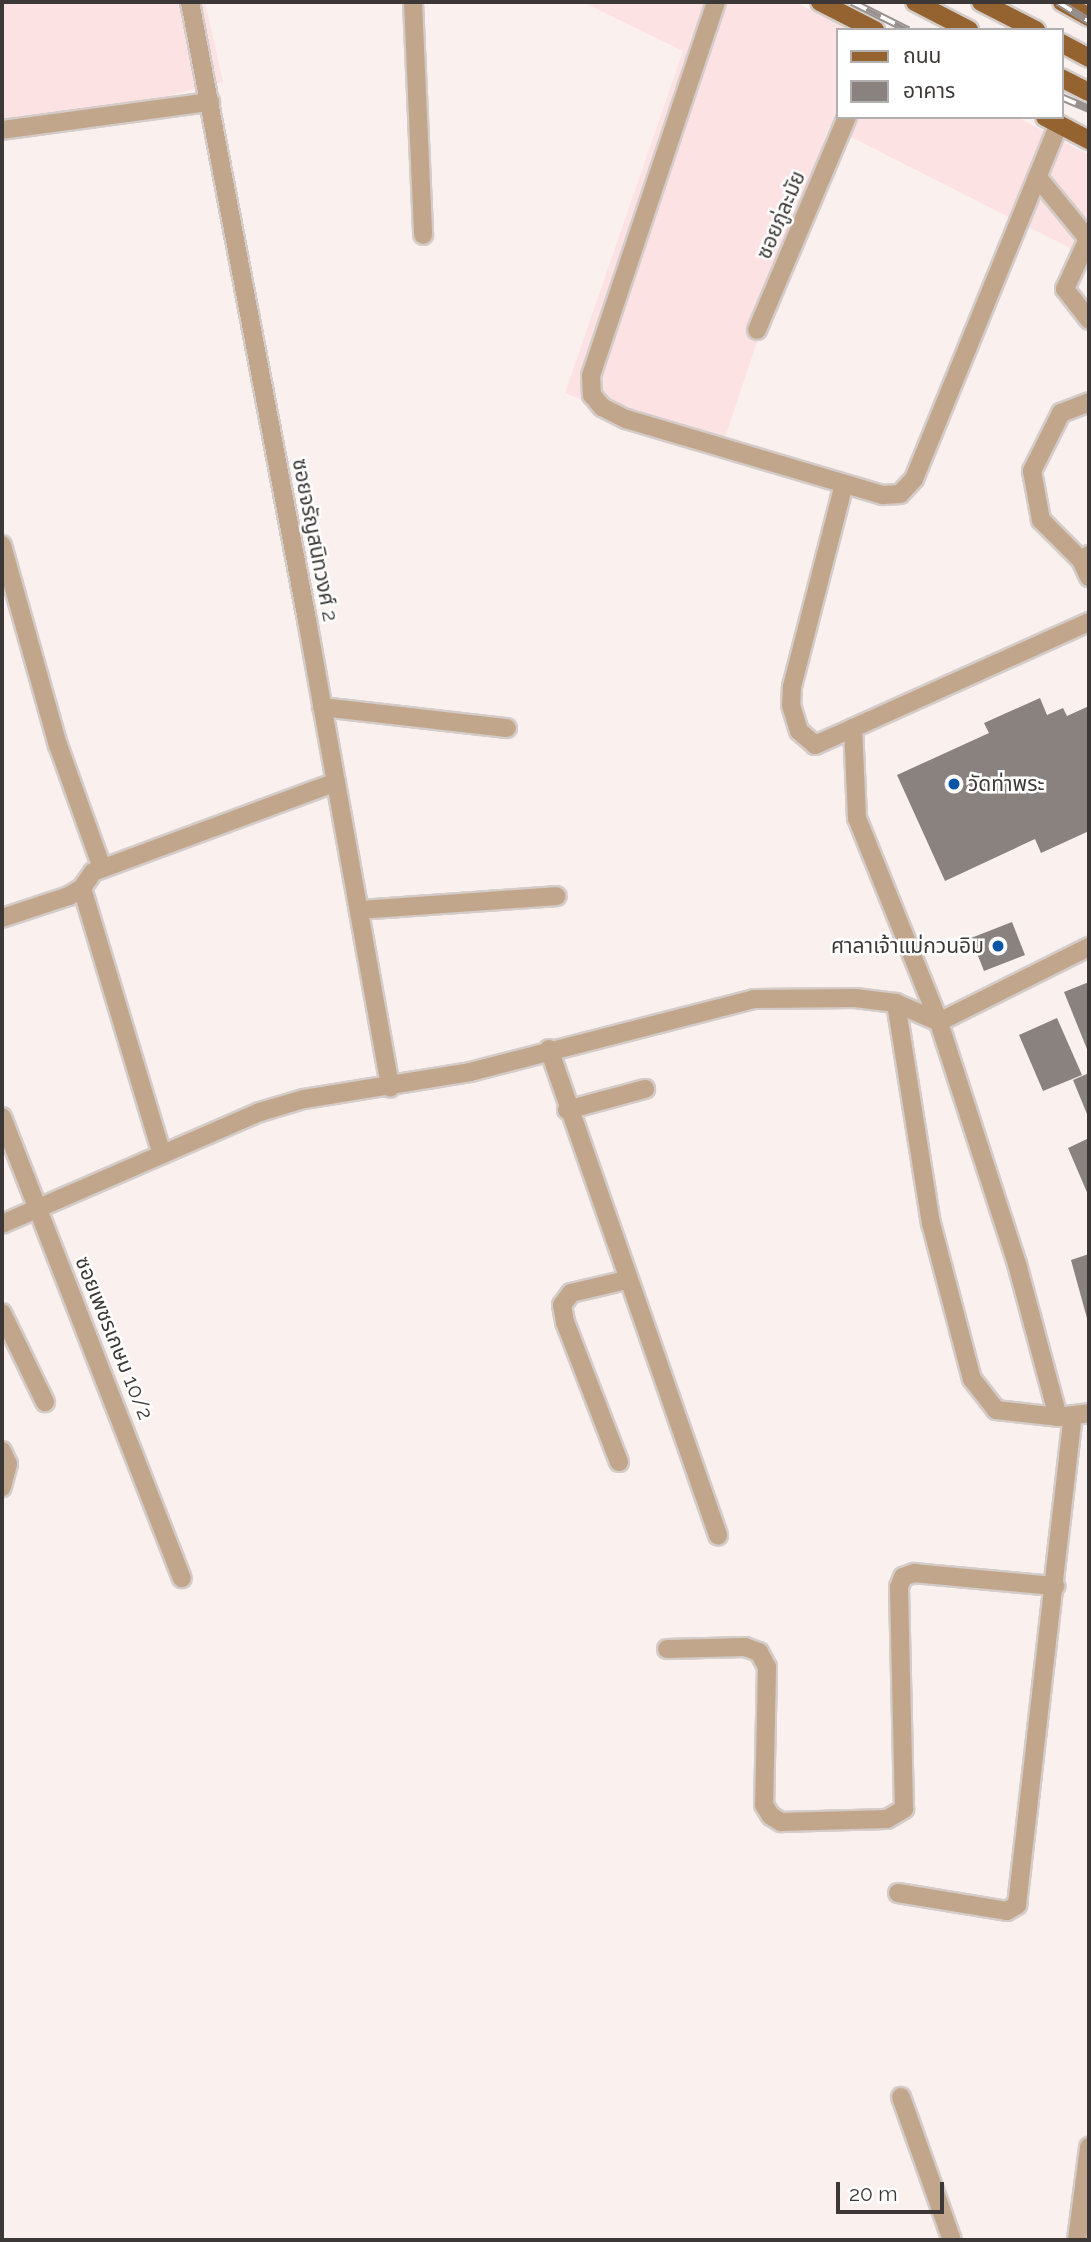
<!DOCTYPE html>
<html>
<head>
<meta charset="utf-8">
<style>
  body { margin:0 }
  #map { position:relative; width:1091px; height:2242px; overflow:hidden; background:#faf1ee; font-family:Raleway,"Noto Sans Thai",sans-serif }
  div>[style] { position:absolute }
  .commercial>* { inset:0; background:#fde2e3 }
  .building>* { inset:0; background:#8a827f }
  .roads { filter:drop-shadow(2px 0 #d4ccc9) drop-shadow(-2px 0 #d4ccc9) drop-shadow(0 2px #d4ccc9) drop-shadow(0 -2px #d4ccc9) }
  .minor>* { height:18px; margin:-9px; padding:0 9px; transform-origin:9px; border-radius:9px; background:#c2a68b }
  .major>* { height:18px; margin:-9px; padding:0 9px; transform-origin:9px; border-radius:9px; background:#95632f }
  .rail>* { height:8px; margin-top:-4px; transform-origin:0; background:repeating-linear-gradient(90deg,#fff 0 16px,#97908e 0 32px); box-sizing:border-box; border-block:2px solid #97908e }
  .dots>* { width:19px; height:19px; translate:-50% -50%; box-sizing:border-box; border:4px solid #fff; border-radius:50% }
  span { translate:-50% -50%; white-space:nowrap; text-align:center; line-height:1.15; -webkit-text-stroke:5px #fff; paint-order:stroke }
  .street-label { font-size:21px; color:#3c3837 }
  .poi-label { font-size:21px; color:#3c3837 }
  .left { translate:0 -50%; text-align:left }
  .right { translate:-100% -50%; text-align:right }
  .frame { position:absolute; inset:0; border:4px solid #3c3837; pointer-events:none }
  .legend { position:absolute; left:836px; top:28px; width:228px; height:91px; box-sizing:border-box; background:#fff; border:2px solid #b1afaf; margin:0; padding:9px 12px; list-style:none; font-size:21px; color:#3c3837 }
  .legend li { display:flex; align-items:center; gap:14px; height:35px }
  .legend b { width:35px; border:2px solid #b1afaf }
  .scale { position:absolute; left:836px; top:2182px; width:108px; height:32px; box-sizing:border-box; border:4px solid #3c3837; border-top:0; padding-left:9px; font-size:21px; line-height:24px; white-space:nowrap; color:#3c3837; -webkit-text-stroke:5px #fff; paint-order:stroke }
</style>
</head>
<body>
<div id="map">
  <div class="commercial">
    <i style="clip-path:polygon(2px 2px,205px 2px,223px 82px,2px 138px)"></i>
    <i style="clip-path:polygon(582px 2px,795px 2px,849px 30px,837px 30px,837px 117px,1017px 117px,1089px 155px,1089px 269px,1068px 247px,829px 126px,719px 456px,565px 393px,683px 51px)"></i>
  </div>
  <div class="building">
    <i style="clip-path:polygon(1040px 698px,1047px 715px,1063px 708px,1067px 716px,1089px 706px,1089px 831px,1041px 853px,1035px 839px,945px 881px,897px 775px,989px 733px,984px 723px)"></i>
    <i style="clip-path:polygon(1012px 922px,1025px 955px,984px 971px,971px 938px)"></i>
    <i style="clip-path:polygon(1089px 982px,1089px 1054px,1064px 992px)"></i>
    <i style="clip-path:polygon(1057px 1018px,1082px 1075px,1043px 1091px,1019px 1035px)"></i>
    <i style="clip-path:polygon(1089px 1073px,1089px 1119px,1073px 1080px)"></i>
    <i style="clip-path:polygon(1089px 1138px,1089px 1197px,1068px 1148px)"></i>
    <i style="clip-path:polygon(1089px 1254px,1089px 1322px,1088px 1322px,1071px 1260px)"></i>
  </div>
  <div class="roads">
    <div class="minor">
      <i style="left:190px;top:2px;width:629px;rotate:79.28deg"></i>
      <i style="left:307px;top:620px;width:475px;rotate:79.9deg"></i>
      <i style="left:413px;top:2px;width:233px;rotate:87.5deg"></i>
      <i style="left:716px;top:2px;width:394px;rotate:108.5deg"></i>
      <i style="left:591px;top:376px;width:19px;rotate:87deg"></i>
      <i style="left:592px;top:395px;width:16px;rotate:50deg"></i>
      <i style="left:602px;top:407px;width:27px;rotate:27deg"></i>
      <i style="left:626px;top:419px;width:268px;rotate:16.5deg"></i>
      <i style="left:883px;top:495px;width:17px;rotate:-3deg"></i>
      <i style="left:900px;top:494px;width:21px;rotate:-47deg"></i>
      <i style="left:914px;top:479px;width:383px;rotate:-67.8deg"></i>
      <i style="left:2px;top:130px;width:210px;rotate:-7.7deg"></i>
      <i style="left:1039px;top:179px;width:79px;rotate:50.7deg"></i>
      <i style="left:1088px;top:239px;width:55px;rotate:114.7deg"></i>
      <i style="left:1065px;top:289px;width:39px;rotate:52deg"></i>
      <i style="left:757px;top:330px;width:231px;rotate:-67.1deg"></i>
      <i style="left:844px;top:484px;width:210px;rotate:104.4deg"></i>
      <i style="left:792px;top:687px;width:18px;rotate:93deg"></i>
      <i style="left:791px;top:705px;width:27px;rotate:73deg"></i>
      <i style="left:799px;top:731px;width:21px;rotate:41deg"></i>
      <i style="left:815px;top:745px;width:42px;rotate:-24.1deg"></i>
      <i style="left:2px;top:545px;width:208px;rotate:74.4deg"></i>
      <i style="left:58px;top:745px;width:131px;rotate:70.3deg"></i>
      <i style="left:1089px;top:555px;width:9px;rotate:148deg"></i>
      <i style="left:1081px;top:560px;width:19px;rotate:65deg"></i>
      <i style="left:1081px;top:560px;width:57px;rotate:-135deg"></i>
      <i style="left:1041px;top:520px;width:50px;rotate:-100.4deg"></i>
      <i style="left:1032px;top:471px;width:65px;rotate:-63.4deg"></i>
      <i style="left:1061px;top:413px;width:30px;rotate:-21deg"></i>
      <i style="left:322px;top:707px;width:186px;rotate:6.5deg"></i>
      <i style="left:82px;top:888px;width:278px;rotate:73.3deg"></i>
      <i style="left:359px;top:910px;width:198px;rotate:-4deg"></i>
      <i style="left:2px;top:918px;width:71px;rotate:-18.2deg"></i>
      <i style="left:69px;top:896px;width:15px;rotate:-32deg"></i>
      <i style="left:82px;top:888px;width:19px;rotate:-55deg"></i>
      <i style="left:93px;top:872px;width:259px;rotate:-20.3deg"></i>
      <i style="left:896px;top:1003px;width:223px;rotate:81deg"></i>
      <i style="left:931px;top:1223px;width:161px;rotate:75.3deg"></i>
      <i style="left:972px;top:1379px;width:39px;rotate:52deg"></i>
      <i style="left:996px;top:1410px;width:62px;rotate:6.4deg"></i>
      <i style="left:1058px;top:1417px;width:31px;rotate:-7deg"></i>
      <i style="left:549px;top:1049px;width:515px;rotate:70.83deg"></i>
      <i style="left:567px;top:1110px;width:81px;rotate:-15.1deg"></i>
      <i style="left:2px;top:1117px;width:495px;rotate:68.7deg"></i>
      <i style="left:2px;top:1224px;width:281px;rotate:-23.5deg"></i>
      <i style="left:260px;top:1112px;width:46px;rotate:-16.5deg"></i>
      <i style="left:304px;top:1099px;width:168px;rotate:-9.2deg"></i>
      <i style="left:470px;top:1072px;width:293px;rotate:-14.4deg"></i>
      <i style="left:754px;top:999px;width:101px;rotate:-0.6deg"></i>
      <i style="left:855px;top:998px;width:41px;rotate:7deg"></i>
      <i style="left:896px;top:1003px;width:47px;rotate:23.8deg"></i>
      <i style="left:939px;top:1022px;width:168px;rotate:-26.6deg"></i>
      <i style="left:2px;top:1313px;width:99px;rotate:64.2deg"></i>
      <i style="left:1058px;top:1417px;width:158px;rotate:-105deg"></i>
      <i style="left:1017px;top:1264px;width:254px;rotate:-107.9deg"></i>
      <i style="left:939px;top:1022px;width:220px;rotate:-111.9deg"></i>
      <i style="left:857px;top:818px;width:90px;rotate:-92.5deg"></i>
      <i style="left:853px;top:728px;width:259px;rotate:-24.2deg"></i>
      <i style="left:2px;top:1451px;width:14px;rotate:65deg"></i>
      <i style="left:8px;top:1464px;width:24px;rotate:105deg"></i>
      <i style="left:619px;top:1462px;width:150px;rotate:-111.1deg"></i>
      <i style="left:565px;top:1322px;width:17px;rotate:-100deg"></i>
      <i style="left:562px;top:1305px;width:15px;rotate:-53deg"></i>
      <i style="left:571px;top:1293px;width:57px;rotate:-13.3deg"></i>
      <i style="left:667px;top:1649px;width:78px;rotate:-1.5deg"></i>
      <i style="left:745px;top:1647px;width:15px;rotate:20deg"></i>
      <i style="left:759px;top:1652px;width:17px;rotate:62deg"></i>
      <i style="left:767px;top:1667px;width:138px;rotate:91.2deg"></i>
      <i style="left:764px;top:1805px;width:13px;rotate:58deg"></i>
      <i style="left:771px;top:1816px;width:12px;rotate:31deg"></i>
      <i style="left:781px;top:1822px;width:106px;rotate:-1.6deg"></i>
      <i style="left:887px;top:1819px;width:20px;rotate:-30deg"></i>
      <i style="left:904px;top:1809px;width:222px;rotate:-91.3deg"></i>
      <i style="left:899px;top:1587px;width:11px;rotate:-68deg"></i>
      <i style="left:903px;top:1577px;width:12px;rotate:-20deg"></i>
      <i style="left:914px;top:1573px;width:142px;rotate:5.3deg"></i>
      <i style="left:898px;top:1893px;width:110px;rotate:9.4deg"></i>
      <i style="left:1007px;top:1911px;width:12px;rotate:-31deg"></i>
      <i style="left:1017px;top:1905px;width:492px;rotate:-83.5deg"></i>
      <i style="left:901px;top:2097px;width:152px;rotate:70.4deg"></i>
      <i style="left:1077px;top:2240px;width:94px;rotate:-82.6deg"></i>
    </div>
    <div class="major">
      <i style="left:820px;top:2px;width:62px;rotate:27deg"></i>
      <i style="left:915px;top:2px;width:61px;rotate:27.4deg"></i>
      <i style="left:981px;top:2px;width:62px;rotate:27deg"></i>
      <i style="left:1062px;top:2px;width:31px;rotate:29deg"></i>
      <i style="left:1061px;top:43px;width:32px;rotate:28deg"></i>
      <i style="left:1061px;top:78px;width:31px;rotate:27deg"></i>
      <i style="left:1045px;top:117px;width:50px;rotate:27.6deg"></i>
    </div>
  </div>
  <div class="rail">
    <i style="left:852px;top:2px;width:63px;rotate:26.6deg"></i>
    <i style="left:1058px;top:2px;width:36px;rotate:32deg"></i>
    <i style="left:1061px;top:97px;width:30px;rotate:23deg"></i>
  </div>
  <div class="dots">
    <i style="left:954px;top:784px;background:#0755a4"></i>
    <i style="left:998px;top:946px;background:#0755a4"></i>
  </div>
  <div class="street-label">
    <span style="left:781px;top:215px;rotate:-67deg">ซอยภู่ละมัย</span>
    <span style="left:315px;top:540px;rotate:79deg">ซอยจรัญสนิทวงศ์ 2</span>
    <span style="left:114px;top:1338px;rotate:68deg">ซอยเพชรเกษม 10/2</span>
  </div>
  <div class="poi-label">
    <span class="left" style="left:968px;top:784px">วัดท่าพระ</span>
    <span class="right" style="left:984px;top:946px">ศาลาเจ้าแม่กวนอิม</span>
  </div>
  <div class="frame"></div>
  <ul class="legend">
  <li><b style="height:9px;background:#95632f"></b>ถนน</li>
  <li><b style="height:19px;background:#8a827f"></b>อาคาร</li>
  </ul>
  <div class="scale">20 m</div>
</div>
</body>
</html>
